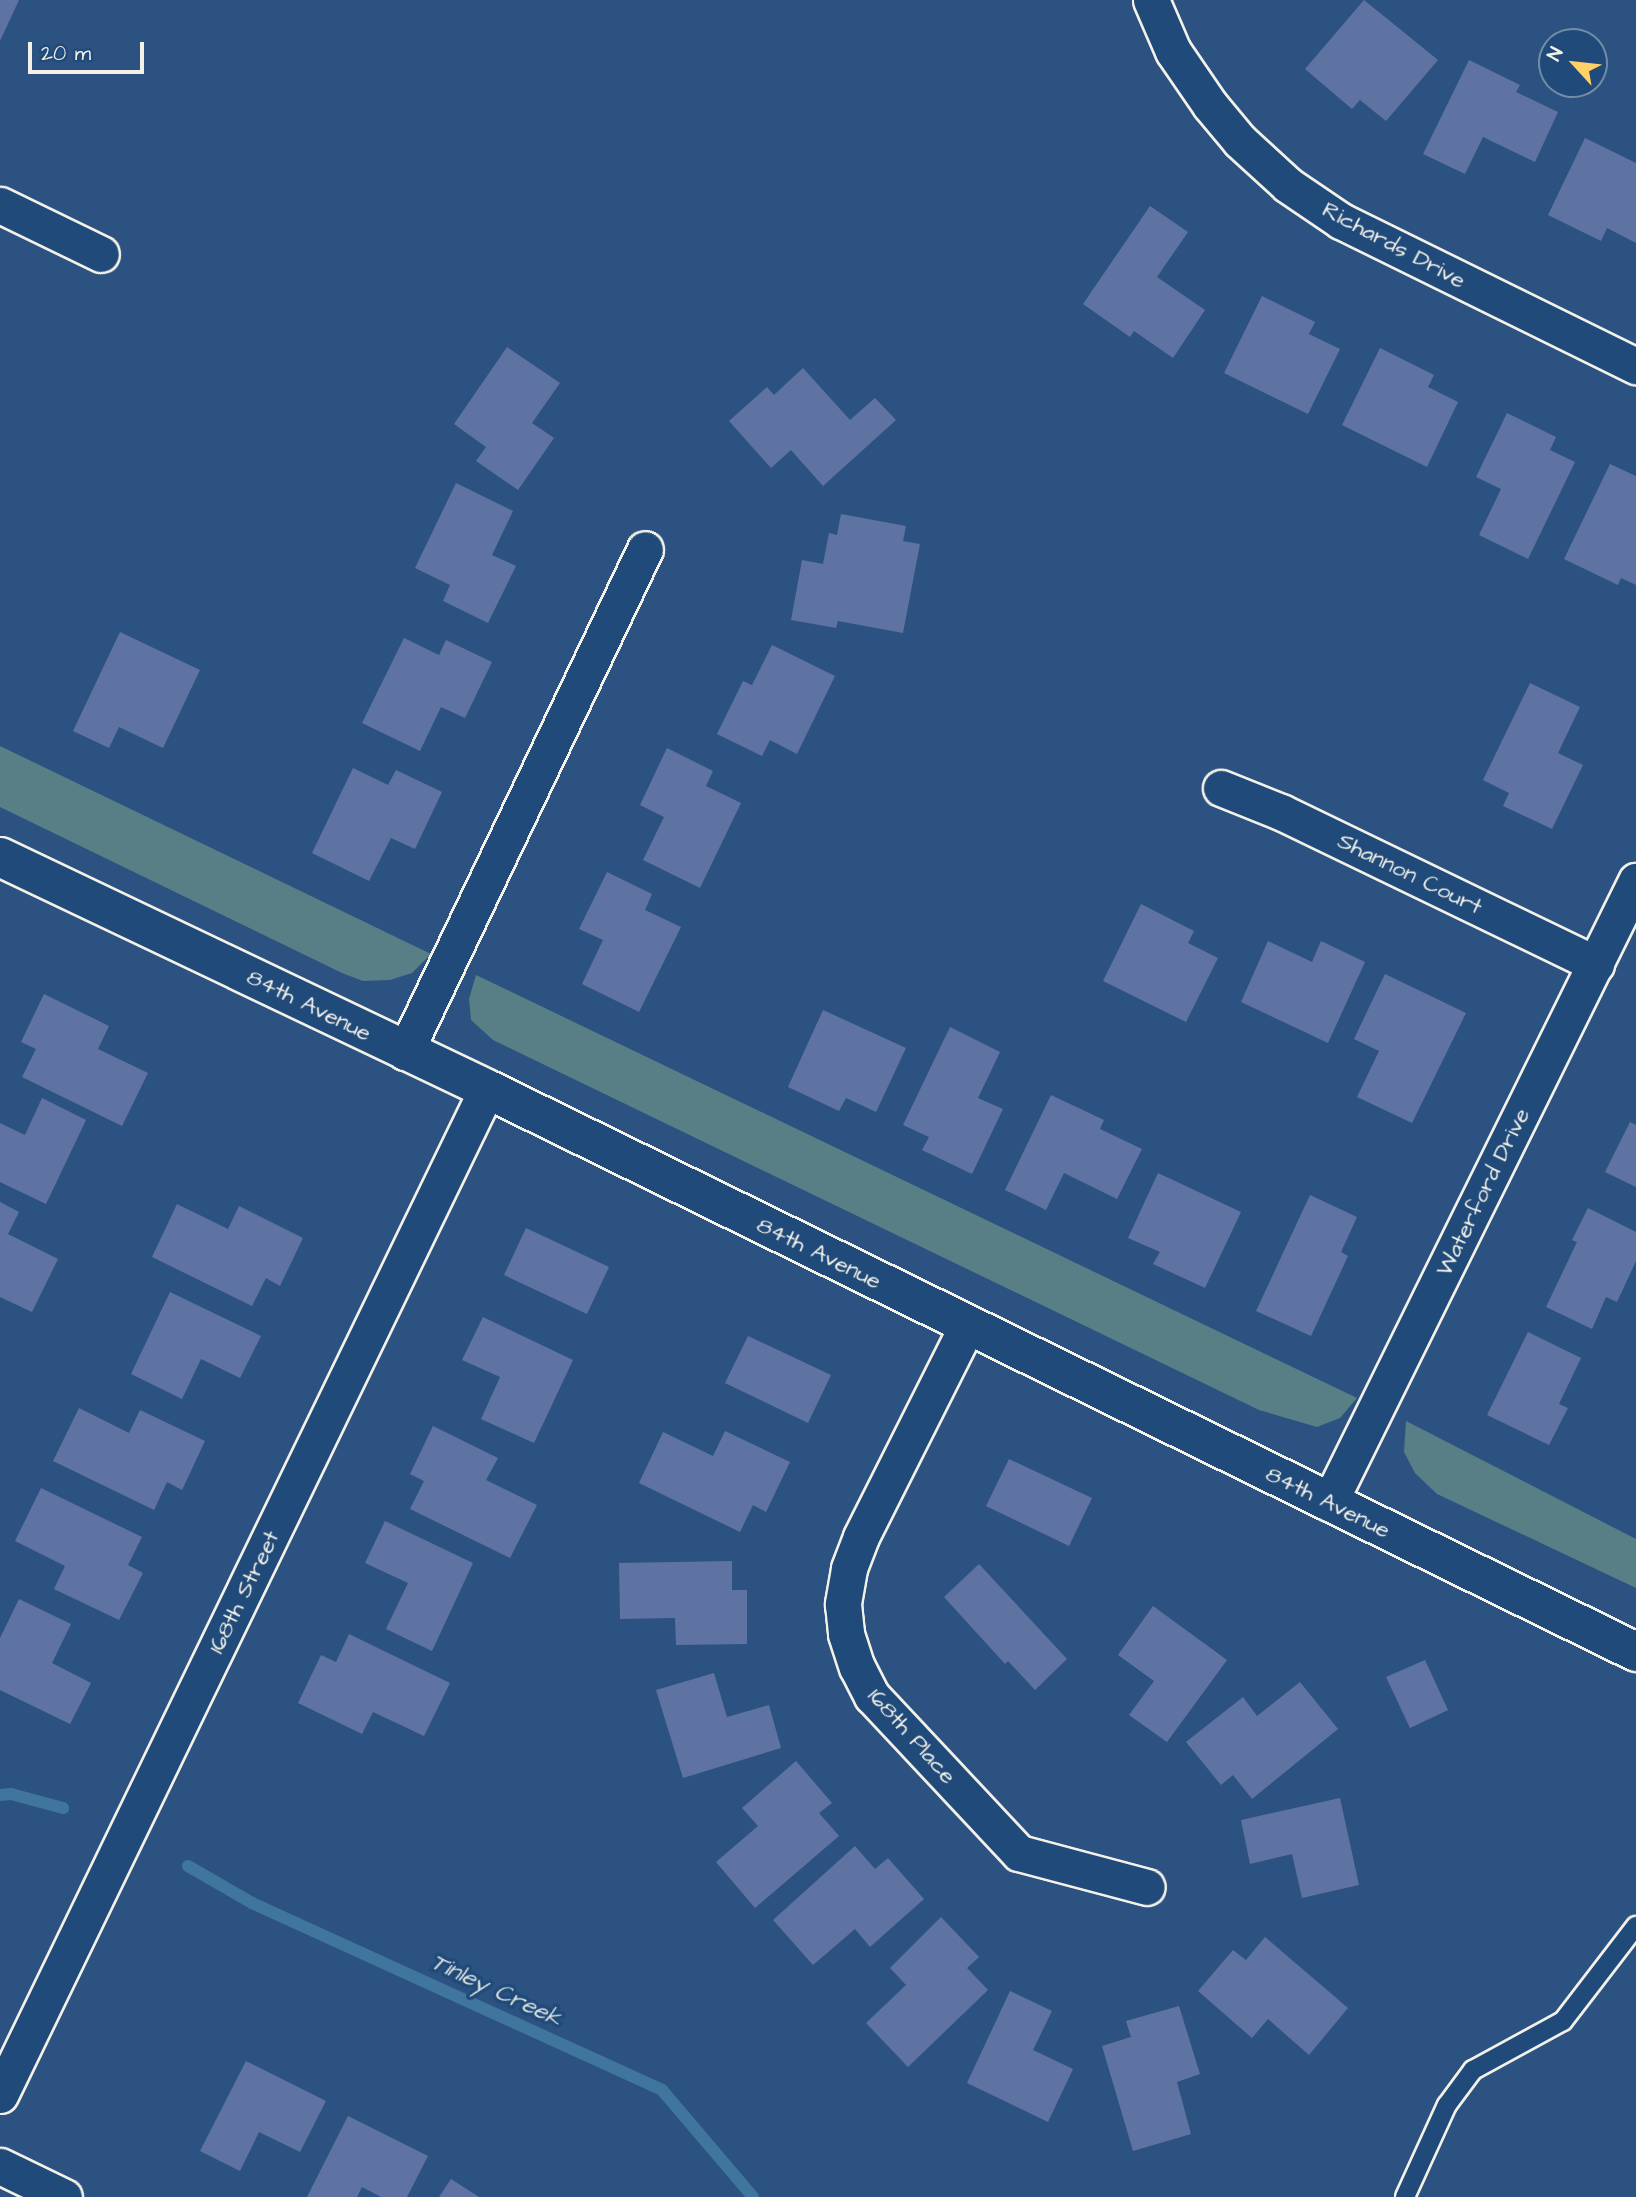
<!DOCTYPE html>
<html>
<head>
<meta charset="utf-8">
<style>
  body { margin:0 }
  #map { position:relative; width:1636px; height:2197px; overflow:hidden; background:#2c5282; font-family:"Architects Daughter",sans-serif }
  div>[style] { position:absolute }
  .green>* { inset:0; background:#587f85 }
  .stream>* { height:12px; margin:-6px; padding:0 6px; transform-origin:6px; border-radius:6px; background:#40769d }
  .building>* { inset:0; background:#5f73a3 }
  .roads { filter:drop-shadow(2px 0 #f4f1e8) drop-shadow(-2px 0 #f4f1e8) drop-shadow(0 2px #f4f1e8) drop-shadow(0 -2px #f4f1e8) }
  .service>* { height:18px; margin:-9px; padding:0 9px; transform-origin:9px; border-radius:9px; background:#1f4a7a }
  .minor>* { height:35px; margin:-17.5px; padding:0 17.5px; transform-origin:17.5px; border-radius:17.5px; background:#1f4a7a }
  .tertiary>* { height:38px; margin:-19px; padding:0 19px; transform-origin:19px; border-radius:19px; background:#1f4a7a }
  span { translate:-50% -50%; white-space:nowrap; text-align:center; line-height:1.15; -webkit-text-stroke:7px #1f4a7a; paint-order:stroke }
  .street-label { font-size:23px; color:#f4f1e8 }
  .water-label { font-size:24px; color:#d9dfdd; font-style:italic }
  .north { position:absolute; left:1538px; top:28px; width:70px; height:70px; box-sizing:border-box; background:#1f4a7a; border:2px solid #748da6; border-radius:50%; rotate:297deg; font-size:19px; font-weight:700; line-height:28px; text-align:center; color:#f4f1e8 }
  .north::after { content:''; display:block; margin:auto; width:24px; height:32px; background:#ffd166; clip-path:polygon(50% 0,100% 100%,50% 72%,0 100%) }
  .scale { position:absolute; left:28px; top:42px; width:116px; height:32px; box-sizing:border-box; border:4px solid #f4f1e8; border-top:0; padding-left:9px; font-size:21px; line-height:24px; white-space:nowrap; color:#f4f1e8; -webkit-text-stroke:5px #1f4a7a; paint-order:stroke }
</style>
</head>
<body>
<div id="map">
  <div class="green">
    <i style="clip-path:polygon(0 746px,431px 954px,412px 973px,390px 980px,363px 981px,342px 973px,0 807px)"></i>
    <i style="clip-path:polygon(476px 975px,755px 1109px,1357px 1398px,1340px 1418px,1317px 1427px,1259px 1410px,493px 1040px,471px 1020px,469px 999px)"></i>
    <i style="clip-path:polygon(1406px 1421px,1636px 1539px,1636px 1588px,1437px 1494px,1415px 1473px,1404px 1452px)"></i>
  </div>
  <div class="stream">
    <i style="left:0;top:1795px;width:11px;rotate:-5deg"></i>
    <i style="left:11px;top:1794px;width:54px;rotate:15.1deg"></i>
    <i style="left:188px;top:1866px;width:74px;rotate:30deg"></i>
    <i style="left:252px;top:1903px;width:451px;rotate:24.5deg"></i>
    <i style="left:662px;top:2090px;width:140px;rotate:49.6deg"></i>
  </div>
  <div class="building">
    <i style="clip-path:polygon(0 0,19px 0,0 41px)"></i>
    <i style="clip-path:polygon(1364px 0,1438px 60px,1386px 121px,1360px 100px,1352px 109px,1305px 69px)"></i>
    <i style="clip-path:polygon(1469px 60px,1520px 85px,1516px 92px,1558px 112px,1535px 162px,1483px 137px,1465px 174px,1423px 154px)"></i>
    <i style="clip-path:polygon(1585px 138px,1636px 163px,1636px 243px,1607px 228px,1601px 241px,1548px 215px)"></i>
    <i style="clip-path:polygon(1150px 206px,1188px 232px,1157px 277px,1205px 310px,1173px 358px,1134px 331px,1130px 337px,1083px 304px)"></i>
    <i style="clip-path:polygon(1262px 296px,1315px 322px,1309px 334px,1340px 349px,1308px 414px,1224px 373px)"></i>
    <i style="clip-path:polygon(507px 347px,560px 383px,532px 423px,554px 438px,518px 490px,476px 461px,486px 447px,454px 424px)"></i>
    <i style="clip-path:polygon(1380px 348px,1434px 375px,1428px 387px,1458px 402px,1427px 467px,1342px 425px)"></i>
    <i style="clip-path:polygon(803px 368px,850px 420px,875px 398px,896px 420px,823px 486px,791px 450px,771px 468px,729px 421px,767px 387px,774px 395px)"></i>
    <i style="clip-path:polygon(1507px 413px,1556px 437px,1550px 450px,1575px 462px,1528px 559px,1479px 535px,1501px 489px,1476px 477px)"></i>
    <i style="clip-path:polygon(1610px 464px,1636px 476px,1636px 585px,1621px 578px,1618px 585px,1564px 559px)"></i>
    <i style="clip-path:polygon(456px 483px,513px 511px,492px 555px,516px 566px,488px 623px,443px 601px,450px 585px,415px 568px)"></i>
    <i style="clip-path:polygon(841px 514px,906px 526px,903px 541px,920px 544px,903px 633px,838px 621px,836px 628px,791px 620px,802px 560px,823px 564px,829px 533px,837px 535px)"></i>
    <i style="clip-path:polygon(120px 632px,200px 670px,163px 748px,119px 727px,109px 748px,73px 731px)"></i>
    <i style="clip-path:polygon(404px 638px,439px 655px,446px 640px,492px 662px,465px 718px,441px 707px,420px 751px,362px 723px)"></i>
    <i style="clip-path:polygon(772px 645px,835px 676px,797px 754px,770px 740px,762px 756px,717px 734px,743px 681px,752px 685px)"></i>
    <i style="clip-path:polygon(1530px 683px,1580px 707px,1558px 753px,1583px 765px,1552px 829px,1503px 806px,1509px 793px,1483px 780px)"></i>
    <i style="clip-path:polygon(667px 748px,713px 771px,706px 786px,741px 803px,700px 888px,643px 860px,664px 817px,640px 805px)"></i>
    <i style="clip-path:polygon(353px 768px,388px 785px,396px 770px,442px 792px,415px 849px,391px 838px,369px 881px,312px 853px)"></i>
    <i style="clip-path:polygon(607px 872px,652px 894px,645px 910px,681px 927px,639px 1012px,582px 984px,603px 940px,579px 929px)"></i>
    <i style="clip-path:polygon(1141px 904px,1194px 931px,1188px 943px,1218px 958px,1186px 1022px,1103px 981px)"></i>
    <i style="clip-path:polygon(1268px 941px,1312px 962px,1321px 941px,1365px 962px,1328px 1043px,1241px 1002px)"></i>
    <i style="clip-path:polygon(1385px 974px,1466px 1013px,1412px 1123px,1357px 1097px,1379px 1051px,1354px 1039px)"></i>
    <i style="clip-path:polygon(44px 994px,109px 1026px,98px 1049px,148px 1073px,122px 1126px,22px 1077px,36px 1049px,21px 1042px)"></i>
    <i style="clip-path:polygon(823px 1010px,906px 1048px,876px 1112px,846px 1098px,839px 1111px,788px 1087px)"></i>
    <i style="clip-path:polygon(950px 1027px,1000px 1052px,978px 1098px,1003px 1109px,972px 1174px,922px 1150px,929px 1137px,903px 1125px)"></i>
    <i style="clip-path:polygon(1051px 1095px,1104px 1120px,1100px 1129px,1142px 1149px,1117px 1199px,1064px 1173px,1046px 1210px,1005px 1190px)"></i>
    <i style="clip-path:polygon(42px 1098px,86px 1120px,46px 1204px,0 1182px,0 1123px,25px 1135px)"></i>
    <i style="clip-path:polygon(1630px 1122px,1636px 1125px,1636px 1187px,1605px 1172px)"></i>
    <i style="clip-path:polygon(1158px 1173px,1241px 1212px,1205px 1288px,1153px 1264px,1160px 1252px,1128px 1238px)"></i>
    <i style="clip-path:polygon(1310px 1195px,1357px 1217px,1341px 1252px,1348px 1256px,1311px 1336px,1256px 1311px)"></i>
    <i style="clip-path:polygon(0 1202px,19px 1212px,8px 1234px,58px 1259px,32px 1312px,0 1297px)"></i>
    <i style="clip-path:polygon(177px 1204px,228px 1229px,239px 1206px,303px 1238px,280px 1286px,266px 1278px,252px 1306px,152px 1257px)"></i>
    <i style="clip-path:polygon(1588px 1208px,1636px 1232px,1636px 1261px,1617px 1302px,1606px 1297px,1592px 1329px,1546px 1307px,1577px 1242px,1572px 1240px)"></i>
    <i style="clip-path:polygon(526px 1228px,609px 1267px,587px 1314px,504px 1275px)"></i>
    <i style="clip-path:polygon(170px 1292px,261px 1336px,240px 1378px,201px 1359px,182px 1399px,131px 1374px)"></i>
    <i style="clip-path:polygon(483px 1317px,573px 1360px,534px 1443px,481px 1419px,500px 1377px,462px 1360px)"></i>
    <i style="clip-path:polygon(1528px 1332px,1581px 1358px,1559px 1404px,1568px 1408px,1549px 1445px,1487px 1415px)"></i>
    <i style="clip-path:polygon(748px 1336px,831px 1375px,808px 1423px,725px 1383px)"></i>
    <i style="clip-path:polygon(79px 1408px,129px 1433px,140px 1410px,205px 1441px,182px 1490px,167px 1482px,154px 1510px,53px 1461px)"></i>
    <i style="clip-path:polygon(433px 1426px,498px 1458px,486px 1480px,537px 1505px,510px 1558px,410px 1509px,424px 1481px,410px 1474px)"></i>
    <i style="clip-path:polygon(725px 1431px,790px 1462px,766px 1512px,753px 1505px,740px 1532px,639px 1483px,663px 1432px,713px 1456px)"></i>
    <i style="clip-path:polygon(1009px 1459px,1092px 1498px,1069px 1546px,986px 1506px)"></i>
    <i style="clip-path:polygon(41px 1488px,142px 1537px,128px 1565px,143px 1573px,119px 1620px,54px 1589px,65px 1566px,15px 1541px)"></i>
    <i style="clip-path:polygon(385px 1521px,473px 1563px,432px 1651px,386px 1629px,408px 1583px,365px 1563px)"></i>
    <i style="clip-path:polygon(732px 1561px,732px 1590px,747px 1590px,747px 1644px,676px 1645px,675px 1618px,620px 1619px,619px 1563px)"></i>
    <i style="clip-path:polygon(979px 1564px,1067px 1659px,1035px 1690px,1008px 1661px,1005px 1664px,944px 1597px)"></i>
    <i style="clip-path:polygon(19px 1599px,71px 1624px,52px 1663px,91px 1683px,70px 1724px,0 1690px,0 1638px)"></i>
    <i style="clip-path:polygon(1153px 1606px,1227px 1660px,1167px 1742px,1129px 1715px,1154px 1681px,1118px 1655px)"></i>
    <i style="clip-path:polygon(349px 1634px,450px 1683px,424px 1736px,373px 1712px,362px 1734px,298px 1703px,321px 1655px,336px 1662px)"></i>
    <i style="clip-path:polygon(1425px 1660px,1448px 1710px,1410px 1728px,1386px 1677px)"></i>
    <i style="clip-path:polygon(714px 1673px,727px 1717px,769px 1705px,781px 1748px,683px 1778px,656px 1690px)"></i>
    <i style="clip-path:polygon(1300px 1682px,1338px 1729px,1252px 1799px,1233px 1775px,1221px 1785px,1186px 1742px,1243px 1697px,1257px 1716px)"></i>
    <i style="clip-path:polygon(796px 1761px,832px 1803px,819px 1813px,839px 1836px,755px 1908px,716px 1862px,758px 1826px,742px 1808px)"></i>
    <i style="clip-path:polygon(1340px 1798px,1359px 1885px,1302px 1898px,1292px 1854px,1250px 1864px,1241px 1820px)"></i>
    <i style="clip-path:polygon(855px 1846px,875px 1869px,888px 1858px,924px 1899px,870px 1947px,855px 1929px,813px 1965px,773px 1920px)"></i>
    <i style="clip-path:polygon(941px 1917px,979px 1957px,967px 1968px,988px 1990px,908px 2067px,866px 2023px,906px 1985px,890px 1968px)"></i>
    <i style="clip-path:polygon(1265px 1937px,1348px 2008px,1309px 2055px,1268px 2019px,1252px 2038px,1198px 1991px,1233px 1950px,1246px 1960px)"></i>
    <i style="clip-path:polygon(1010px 1991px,1052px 2011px,1033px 2050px,1073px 2069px,1048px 2122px,967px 2083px)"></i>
    <i style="clip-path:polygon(1179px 2006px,1200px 2074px,1177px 2082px,1191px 2134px,1133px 2151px,1102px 2046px,1131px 2037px,1126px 2021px)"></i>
    <i style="clip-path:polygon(246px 2061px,326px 2101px,300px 2152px,259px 2132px,240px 2171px,200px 2151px)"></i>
    <i style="clip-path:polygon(348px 2116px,428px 2156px,407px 2197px,381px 2197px,362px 2187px,357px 2197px,307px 2197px)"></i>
    <i style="clip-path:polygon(451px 2179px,479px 2197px,439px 2197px)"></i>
  </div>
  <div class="roads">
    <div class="service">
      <i style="left:1405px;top:2197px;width:101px;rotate:-65.5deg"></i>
      <i style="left:1447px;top:2105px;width:44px;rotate:-53.4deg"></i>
      <i style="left:1473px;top:2070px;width:102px;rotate:-28.6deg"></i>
      <i style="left:1563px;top:2021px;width:120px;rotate:-52.5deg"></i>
    </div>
    <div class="minor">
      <i style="left:1151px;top:0;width:56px;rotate:66.7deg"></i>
      <i style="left:1173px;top:51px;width:65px;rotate:55.6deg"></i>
      <i style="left:1210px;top:105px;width:47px;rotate:50.2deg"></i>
      <i style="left:1240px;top:141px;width:65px;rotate:42.5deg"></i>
      <i style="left:1288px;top:185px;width:64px;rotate:34.2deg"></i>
      <i style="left:1341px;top:221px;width:329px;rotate:26.2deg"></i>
      <i style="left:0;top:205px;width:112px;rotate:25.9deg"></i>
      <i style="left:1221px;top:788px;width:65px;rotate:21.8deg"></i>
      <i style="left:1281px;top:812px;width:350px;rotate:25.8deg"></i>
      <i style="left:405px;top:1052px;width:557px;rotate:-64.49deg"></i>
      <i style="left:967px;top:1326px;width:236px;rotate:116.7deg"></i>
      <i style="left:861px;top:1537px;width:34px;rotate:111deg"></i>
      <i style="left:849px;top:1569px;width:36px;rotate:100deg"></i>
      <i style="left:843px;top:1604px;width:30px;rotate:84deg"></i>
      <i style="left:846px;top:1634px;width:35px;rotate:72deg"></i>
      <i style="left:857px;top:1667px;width:33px;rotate:63deg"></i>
      <i style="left:872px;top:1696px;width:215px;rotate:46.9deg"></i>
      <i style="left:1019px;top:1853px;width:132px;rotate:14.9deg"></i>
      <i style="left:1329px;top:1503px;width:694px;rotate:-63.73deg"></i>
      <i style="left:0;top:2095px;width:1118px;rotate:-64.17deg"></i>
      <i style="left:0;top:2166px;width:71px;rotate:25.8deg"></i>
    </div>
    <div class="tertiary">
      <i style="left:0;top:857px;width:539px;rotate:25.47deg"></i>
      <i style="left:487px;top:1089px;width:1280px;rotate:26.1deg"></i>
    </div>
  </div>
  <div class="street-label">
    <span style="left:1394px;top:245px;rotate:28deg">Richards Drive</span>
    <span style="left:1410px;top:874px;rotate:26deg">Shannon Court</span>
    <span style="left:309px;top:1005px;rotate:26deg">84th Avenue</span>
    <span style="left:1483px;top:1192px;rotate:-64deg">Waterford Drive</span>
    <span style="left:819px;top:1253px;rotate:26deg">84th Avenue</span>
    <span style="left:1328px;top:1502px;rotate:26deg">84th Avenue</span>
    <span style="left:244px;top:1592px;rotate:-64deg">168th Street</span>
    <span style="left:912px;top:1736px;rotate:48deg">168th Place</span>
  </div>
  <div class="water-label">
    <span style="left:496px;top:1991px;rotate:25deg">Tinley Creek</span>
  </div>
  <div class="north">N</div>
  <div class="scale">20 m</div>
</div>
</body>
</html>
